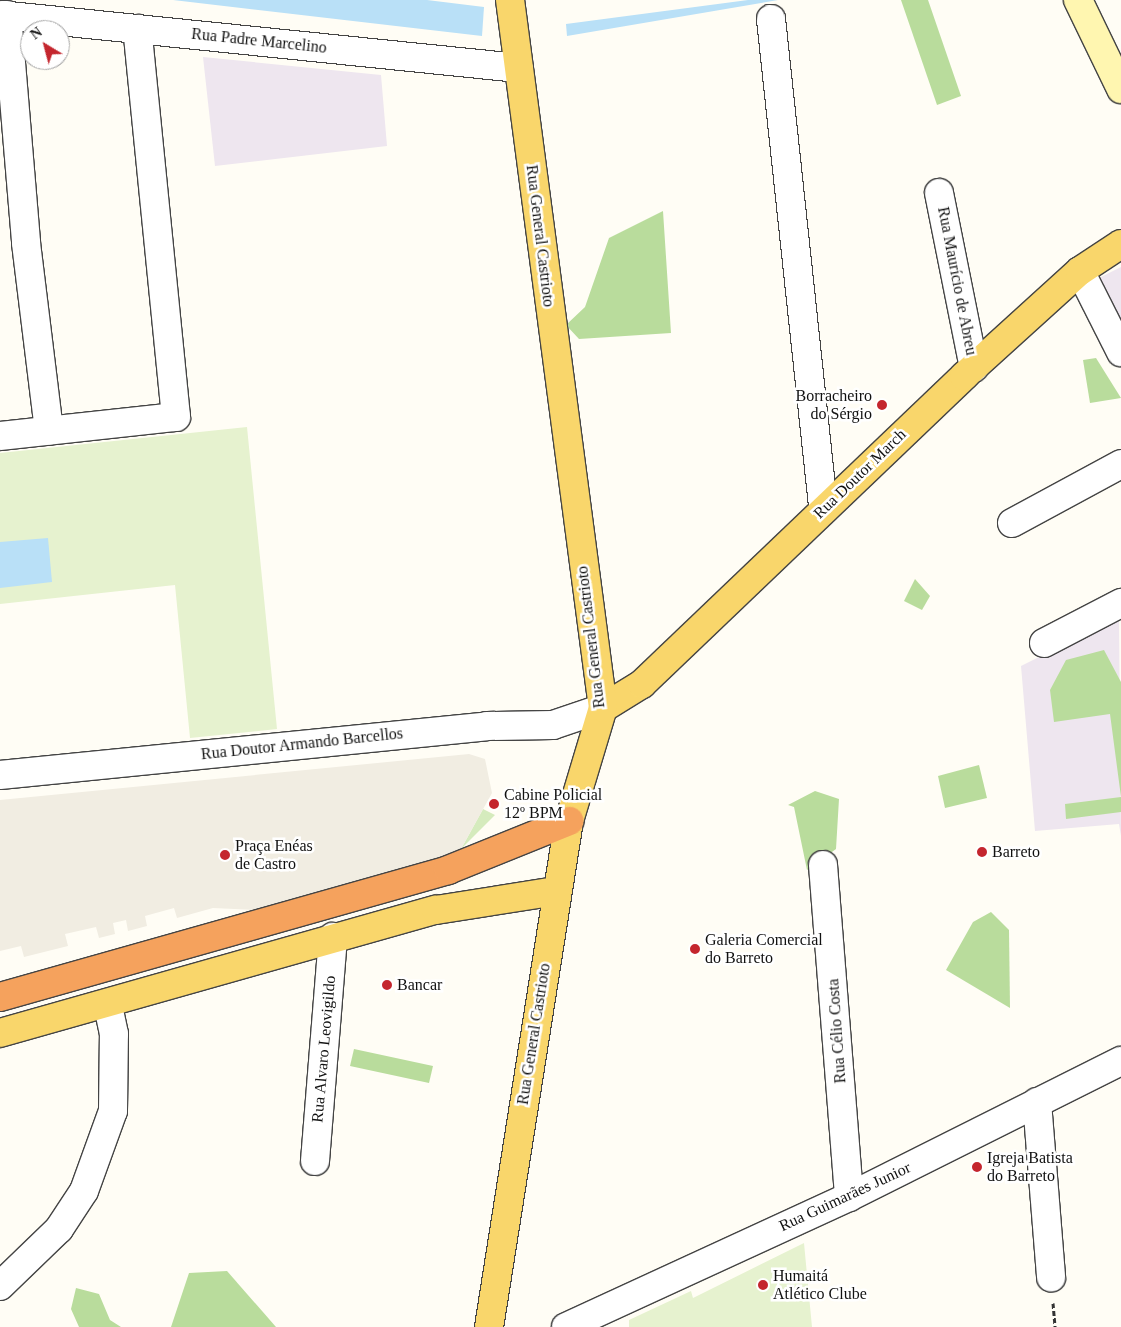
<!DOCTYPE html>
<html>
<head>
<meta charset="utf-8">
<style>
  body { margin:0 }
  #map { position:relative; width:1121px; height:1327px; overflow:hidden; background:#fffdf5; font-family:Georgia,serif }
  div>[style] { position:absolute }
  .industrial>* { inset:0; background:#eee6ef }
  .green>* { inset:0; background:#d5ebbd }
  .forest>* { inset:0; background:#b9dc9c }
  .pitch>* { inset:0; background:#e6f2cf }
  .plaza>* { inset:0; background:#f1ede2 }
  .water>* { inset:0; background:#b9e0f7 }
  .path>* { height:3px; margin-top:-1.5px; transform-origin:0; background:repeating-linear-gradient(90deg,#333 0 5px,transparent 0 7.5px) }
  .roads { filter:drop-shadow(1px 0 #444) drop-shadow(-1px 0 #444) drop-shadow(0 1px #444) drop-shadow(0 -1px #444) }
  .street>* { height:28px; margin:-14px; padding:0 14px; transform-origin:14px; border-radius:14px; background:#fff }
  .secondary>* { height:28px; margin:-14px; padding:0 14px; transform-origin:14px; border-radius:14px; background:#fff6b0 }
  .primary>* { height:28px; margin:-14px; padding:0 14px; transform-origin:14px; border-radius:14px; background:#f9d66b }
  .highway>* { height:28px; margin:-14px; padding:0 14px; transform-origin:14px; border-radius:14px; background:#f5a25d }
  .dots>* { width:14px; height:14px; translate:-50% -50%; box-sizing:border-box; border:2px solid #fff; border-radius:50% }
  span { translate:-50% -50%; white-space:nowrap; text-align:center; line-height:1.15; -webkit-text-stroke:5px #fff; paint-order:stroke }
  .street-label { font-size:16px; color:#111 }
  .poi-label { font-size:16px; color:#111 }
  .right { translate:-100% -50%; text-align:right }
  .left { translate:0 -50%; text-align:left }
  .north { position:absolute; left:20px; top:20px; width:50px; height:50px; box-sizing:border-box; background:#fff; border:1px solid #a0a0a0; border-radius:50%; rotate:323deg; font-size:14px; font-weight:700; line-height:20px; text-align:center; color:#111 }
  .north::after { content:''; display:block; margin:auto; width:18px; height:22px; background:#c4262e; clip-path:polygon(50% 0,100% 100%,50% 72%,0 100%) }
</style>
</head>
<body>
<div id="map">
  <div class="industrial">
    <i style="clip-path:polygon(203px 57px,381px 75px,387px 146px,215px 166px)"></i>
    <i style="clip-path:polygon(1121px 267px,1121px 330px,1095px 280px)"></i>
    <i style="clip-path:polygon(1119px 617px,1121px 836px,1119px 824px,1035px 831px,1021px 666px)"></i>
  </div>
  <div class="green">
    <i style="clip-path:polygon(483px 809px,495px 815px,461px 849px)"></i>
  </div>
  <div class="forest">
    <i style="clip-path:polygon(901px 0,928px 0,961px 96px,937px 105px)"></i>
    <i style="clip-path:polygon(663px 211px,671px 333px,579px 339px,566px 325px,585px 307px,609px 238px)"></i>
    <i style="clip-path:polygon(1096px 358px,1121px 398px,1090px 403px,1083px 360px)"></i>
    <i style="clip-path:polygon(915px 579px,930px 596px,922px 610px,904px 601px)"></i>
    <i style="clip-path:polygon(1104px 650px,1121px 682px,1121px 812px,1066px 819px,1065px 804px,1121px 797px,1110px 714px,1054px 722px,1050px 690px,1066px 660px)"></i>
    <i style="clip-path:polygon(979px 765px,987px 798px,945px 808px,938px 776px)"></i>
    <i style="clip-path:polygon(815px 791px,839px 799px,836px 849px,807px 870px,794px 807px,788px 805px)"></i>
    <i style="clip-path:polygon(991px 912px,1009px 930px,1010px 1008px,946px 970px,973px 922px)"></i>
    <i style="clip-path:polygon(354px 1049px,433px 1066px,429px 1083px,350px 1066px)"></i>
    <i style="clip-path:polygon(227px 1271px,276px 1327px,171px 1327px,189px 1273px)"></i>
    <i style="clip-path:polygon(76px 1288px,99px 1294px,110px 1320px,121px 1327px,79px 1327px,71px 1309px)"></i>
  </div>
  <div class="pitch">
    <i style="clip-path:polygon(247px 427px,277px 729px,190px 738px,175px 585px,0 604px,0 453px)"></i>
    <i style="clip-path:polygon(804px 1243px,812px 1327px,629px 1327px,629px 1320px,691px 1291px,693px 1298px)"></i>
  </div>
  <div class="plaza">
    <i style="clip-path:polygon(469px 754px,485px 759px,492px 793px,461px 849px,439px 861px,257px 910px,213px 908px,177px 918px,174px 908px,145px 916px,147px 926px,128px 931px,126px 920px,113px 923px,115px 934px,99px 938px,96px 927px,65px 934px,68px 946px,24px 957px,21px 946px,0 951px,0 800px)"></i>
  </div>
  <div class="water">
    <i style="clip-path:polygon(173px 0,427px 0,484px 7px,482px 36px)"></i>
    <i style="clip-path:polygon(748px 0,778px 0,567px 36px,566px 24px)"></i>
    <i style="clip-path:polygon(48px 538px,52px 582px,0 588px,0 542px)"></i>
  </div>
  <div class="path">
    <i style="left:1053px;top:1303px;width:24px;rotate:85deg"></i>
  </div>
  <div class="roads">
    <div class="street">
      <i style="left:0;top:15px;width:521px;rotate:5.84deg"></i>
      <i style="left:7px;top:15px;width:229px;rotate:85.2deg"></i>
      <i style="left:26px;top:243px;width:189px;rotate:83deg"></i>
      <i style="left:771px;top:19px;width:493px;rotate:83.9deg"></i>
      <i style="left:939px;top:193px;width:178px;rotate:78.7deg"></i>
      <i style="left:1080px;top:271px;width:91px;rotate:63.2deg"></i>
      <i style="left:0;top:436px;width:177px;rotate:-6.2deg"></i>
      <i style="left:176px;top:417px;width:390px;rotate:-95.7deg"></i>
      <i style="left:1012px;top:523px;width:124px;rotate:-28.4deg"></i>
      <i style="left:1044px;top:643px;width:87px;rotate:-27.5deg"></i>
      <i style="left:0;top:775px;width:489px;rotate:-5.7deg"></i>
      <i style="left:487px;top:726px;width:66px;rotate:-0.9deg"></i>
      <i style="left:553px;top:725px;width:53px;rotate:-18.8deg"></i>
      <i style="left:823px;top:865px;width:333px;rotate:85.5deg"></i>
      <i style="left:1037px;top:1102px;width:176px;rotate:85.4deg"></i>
      <i style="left:315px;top:1161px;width:225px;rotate:-85.4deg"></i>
      <i style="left:0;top:1286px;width:82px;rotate:-44deg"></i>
      <i style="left:59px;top:1229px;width:45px;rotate:-56.7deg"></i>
      <i style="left:84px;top:1191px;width:85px;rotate:-70.1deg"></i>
      <i style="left:113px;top:1111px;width:77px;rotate:-89.3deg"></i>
      <i style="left:114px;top:1034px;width:30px;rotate:-102deg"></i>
      <i style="left:566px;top:1327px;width:311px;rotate:-24.7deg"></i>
      <i style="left:849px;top:1197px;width:304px;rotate:-26.6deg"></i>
    </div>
    <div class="secondary">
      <i style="left:1078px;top:0;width:99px;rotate:64.2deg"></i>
    </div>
    <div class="primary">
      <i style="left:603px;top:708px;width:46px;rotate:-31.6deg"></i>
      <i style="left:642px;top:684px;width:446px;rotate:-43.7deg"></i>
      <i style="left:964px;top:376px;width:156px;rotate:-42.2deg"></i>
      <i style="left:1080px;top:271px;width:49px;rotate:-33.4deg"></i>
      <i style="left:0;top:1033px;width:453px;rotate:-15.8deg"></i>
      <i style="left:436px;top:910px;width:121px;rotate:-9deg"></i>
      <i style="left:489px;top:1327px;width:512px;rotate:-81.02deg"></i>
      <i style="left:569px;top:821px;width:118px;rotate:-73.3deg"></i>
      <i style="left:603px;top:708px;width:714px;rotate:-97.48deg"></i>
    </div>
    <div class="highway">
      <i style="left:0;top:997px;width:466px;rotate:-15.8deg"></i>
      <i style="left:448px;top:870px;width:131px;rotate:-22deg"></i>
    </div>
  </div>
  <div class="dots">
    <i style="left:882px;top:405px;background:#c4262e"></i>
    <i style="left:494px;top:804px;background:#c4262e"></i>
    <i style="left:982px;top:852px;background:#c4262e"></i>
    <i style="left:225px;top:855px;background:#c4262e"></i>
    <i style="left:695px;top:949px;background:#c4262e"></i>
    <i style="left:387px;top:985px;background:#c4262e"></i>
    <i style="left:977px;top:1167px;background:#c4262e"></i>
    <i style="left:763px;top:1285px;background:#c4262e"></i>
  </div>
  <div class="street-label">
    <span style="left:259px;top:41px;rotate:6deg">Rua Padre Marcelino</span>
    <span style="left:540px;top:236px;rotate:83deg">Rua General Castrioto</span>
    <span style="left:957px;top:281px;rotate:79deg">Rua Maurício de Abreu</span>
    <span style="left:860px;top:474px;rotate:-44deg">Rua Doutor March</span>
    <span style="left:591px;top:637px;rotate:-97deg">Rua General Castrioto</span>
    <span style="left:302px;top:744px;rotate:-6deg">Rua Doutor Armando Barcellos</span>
    <span style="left:837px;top:1031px;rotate:-94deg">Rua Célio Costa</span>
    <span style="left:534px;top:1034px;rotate:-81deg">Rua General Castrioto</span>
    <span style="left:324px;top:1049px;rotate:-85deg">Rua Alvaro Leovigildo</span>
    <span style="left:845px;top:1197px;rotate:-25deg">Rua Guimarães Junior</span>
  </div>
  <div class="poi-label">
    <span class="right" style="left:872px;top:405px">Borracheiro<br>do Sérgio</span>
    <span class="left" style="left:504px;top:804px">Cabine Policial<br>12º BPM</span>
    <span class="left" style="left:235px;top:855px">Praça Enéas<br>de Castro</span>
    <span class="left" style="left:992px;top:852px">Barreto</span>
    <span class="left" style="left:705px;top:949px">Galeria Comercial<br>do Barreto</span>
    <span class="left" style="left:397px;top:985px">Bancar</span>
    <span class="left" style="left:987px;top:1167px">Igreja Batista<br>do Barreto</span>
    <span class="left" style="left:773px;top:1285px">Humaitá<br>Atlético Clube</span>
  </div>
  <div class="north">N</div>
</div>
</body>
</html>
